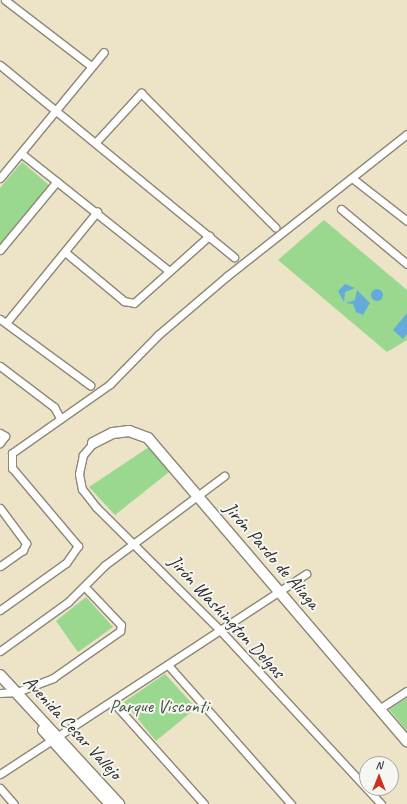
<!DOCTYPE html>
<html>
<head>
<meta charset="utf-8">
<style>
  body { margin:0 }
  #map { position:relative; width:407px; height:804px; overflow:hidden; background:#ede3c6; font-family:Caveat,sans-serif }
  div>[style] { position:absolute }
  .green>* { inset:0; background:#99d88e }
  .water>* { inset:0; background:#64abdb }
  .round { border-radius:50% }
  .roads { filter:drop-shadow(1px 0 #8c8778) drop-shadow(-1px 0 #8c8778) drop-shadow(0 1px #8c8778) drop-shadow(0 -1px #8c8778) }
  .street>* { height:7px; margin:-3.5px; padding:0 3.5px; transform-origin:3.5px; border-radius:3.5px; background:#fff }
  .secondary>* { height:10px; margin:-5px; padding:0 5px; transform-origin:5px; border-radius:5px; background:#fff }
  span { translate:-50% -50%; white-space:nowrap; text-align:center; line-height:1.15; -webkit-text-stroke:4px #f6f6f2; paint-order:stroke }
  .street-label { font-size:19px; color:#2b2b2b }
  .park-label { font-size:19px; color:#465644 }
  .north { position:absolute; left:359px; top:756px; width:40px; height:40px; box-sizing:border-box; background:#f6f6f2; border:1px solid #a5a5a2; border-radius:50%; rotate:0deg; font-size:11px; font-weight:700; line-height:16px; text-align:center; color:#2b2b2b }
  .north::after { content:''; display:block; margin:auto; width:14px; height:18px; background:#c8321e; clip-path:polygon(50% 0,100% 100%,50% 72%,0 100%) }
</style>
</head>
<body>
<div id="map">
  <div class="green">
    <i style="clip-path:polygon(22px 162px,49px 185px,0 245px,0 188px)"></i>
    <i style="clip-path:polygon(324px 220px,407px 290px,407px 340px,387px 352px,278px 260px)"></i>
    <i style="clip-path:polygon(149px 447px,169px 472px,115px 515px,89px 487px)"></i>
    <i style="clip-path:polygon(86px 597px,113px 627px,78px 652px,56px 621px)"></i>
    <i style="clip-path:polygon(165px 674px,196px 708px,156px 741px,124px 702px)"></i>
    <i style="clip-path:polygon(407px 698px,407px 731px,389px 709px)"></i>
  </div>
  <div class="water">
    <i style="clip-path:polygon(345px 284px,355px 288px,345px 292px,344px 302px,338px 291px)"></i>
    <i class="round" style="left:371px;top:289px;width:12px;height:12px"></i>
    <i style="clip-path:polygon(357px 290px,370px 303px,363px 315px,356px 312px,353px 304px,346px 303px,355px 300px)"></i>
    <i style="clip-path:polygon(407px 313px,407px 334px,403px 339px,393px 330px)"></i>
  </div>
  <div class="roads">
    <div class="street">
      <i style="left:5px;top:0;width:108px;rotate:37.5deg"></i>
      <i style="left:0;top:65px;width:303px;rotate:39.4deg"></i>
      <i style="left:96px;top:142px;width:67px;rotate:-47.4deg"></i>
      <i style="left:141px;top:93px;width:190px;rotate:45deg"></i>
      <i style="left:22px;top:154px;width:188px;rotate:38.5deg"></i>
      <i style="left:0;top:178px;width:163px;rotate:-50.5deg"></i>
      <i style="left:352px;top:178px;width:70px;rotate:38deg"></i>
      <i style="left:341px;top:209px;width:86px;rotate:39.8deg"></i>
      <i style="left:0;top:250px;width:89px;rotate:-50.4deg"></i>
      <i style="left:65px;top:252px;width:77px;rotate:39.7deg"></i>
      <i style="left:124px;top:301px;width:10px;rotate:11deg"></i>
      <i style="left:134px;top:303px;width:101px;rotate:-41.8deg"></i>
      <i style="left:0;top:319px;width:112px;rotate:36.3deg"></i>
      <i style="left:6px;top:323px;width:144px;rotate:-50.7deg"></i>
      <i style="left:0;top:366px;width:68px;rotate:37.2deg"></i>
      <i style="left:54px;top:407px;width:13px;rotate:61deg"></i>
      <i style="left:0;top:433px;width:6px;rotate:31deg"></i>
      <i style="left:5px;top:436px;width:9px;rotate:126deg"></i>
      <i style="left:93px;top:443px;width:16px;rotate:130deg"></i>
      <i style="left:83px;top:455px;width:19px;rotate:102deg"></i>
      <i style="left:79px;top:474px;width:15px;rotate:79deg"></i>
      <i style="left:82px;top:489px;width:23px;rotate:52deg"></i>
      <i style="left:96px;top:507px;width:175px;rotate:44.8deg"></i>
      <i style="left:220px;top:630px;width:237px;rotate:47.2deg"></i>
      <i style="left:0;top:508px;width:44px;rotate:53.4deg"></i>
      <i style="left:26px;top:543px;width:8px;rotate:113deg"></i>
      <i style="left:23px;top:550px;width:28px;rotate:145deg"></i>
      <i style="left:0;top:610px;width:81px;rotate:-35.5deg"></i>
      <i style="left:66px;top:563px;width:21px;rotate:-55deg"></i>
      <i style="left:78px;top:546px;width:102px;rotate:-130.2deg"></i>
      <i style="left:12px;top:468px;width:15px;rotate:-90deg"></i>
      <i style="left:12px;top:453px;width:120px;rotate:-35.1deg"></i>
      <i style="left:110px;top:384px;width:69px;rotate:-45.6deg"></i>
      <i style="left:158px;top:335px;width:91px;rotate:-40.5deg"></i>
      <i style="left:227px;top:276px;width:229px;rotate:-38.3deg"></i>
      <i style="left:0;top:651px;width:84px;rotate:-35.8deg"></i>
      <i style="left:68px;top:602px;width:52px;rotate:-45deg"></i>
      <i style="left:105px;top:565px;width:149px;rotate:-36.8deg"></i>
      <i style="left:168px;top:665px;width:186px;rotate:48.5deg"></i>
      <i style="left:0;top:693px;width:17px;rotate:-3deg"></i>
      <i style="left:17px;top:692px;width:39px;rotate:-21deg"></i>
      <i style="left:53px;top:678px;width:82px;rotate:-35deg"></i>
      <i style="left:120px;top:631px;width:6px;rotate:-81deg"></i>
      <i style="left:121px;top:625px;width:52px;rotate:-133.5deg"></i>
      <i style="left:112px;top:701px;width:138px;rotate:48.2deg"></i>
      <i style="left:379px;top:709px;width:33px;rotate:-33deg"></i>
      <i style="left:0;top:774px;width:366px;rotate:-33.2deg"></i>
      <i style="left:0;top:788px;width:21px;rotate:49deg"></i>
    </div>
    <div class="secondary">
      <i style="left:93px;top:443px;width:22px;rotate:-27deg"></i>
      <i style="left:113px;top:433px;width:16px;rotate:-7deg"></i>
      <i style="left:129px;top:431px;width:20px;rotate:20deg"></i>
      <i style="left:148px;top:438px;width:399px;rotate:49.5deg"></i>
      <i style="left:0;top:675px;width:176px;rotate:47.3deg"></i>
      <i style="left:43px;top:730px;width:100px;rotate:47.8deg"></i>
    </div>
  </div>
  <div class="street-label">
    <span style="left:271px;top:556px;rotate:49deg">Jirón Pardo de Aliaga</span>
    <span style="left:226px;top:617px;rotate:47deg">Jirón Washington Delgas</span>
    <span style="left:72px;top:728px;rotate:47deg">Avenida Cesar Vallejo</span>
  </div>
  <div class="park-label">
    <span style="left:159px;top:707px">Parque Visconti</span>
  </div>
  <div class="north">N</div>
</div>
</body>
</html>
